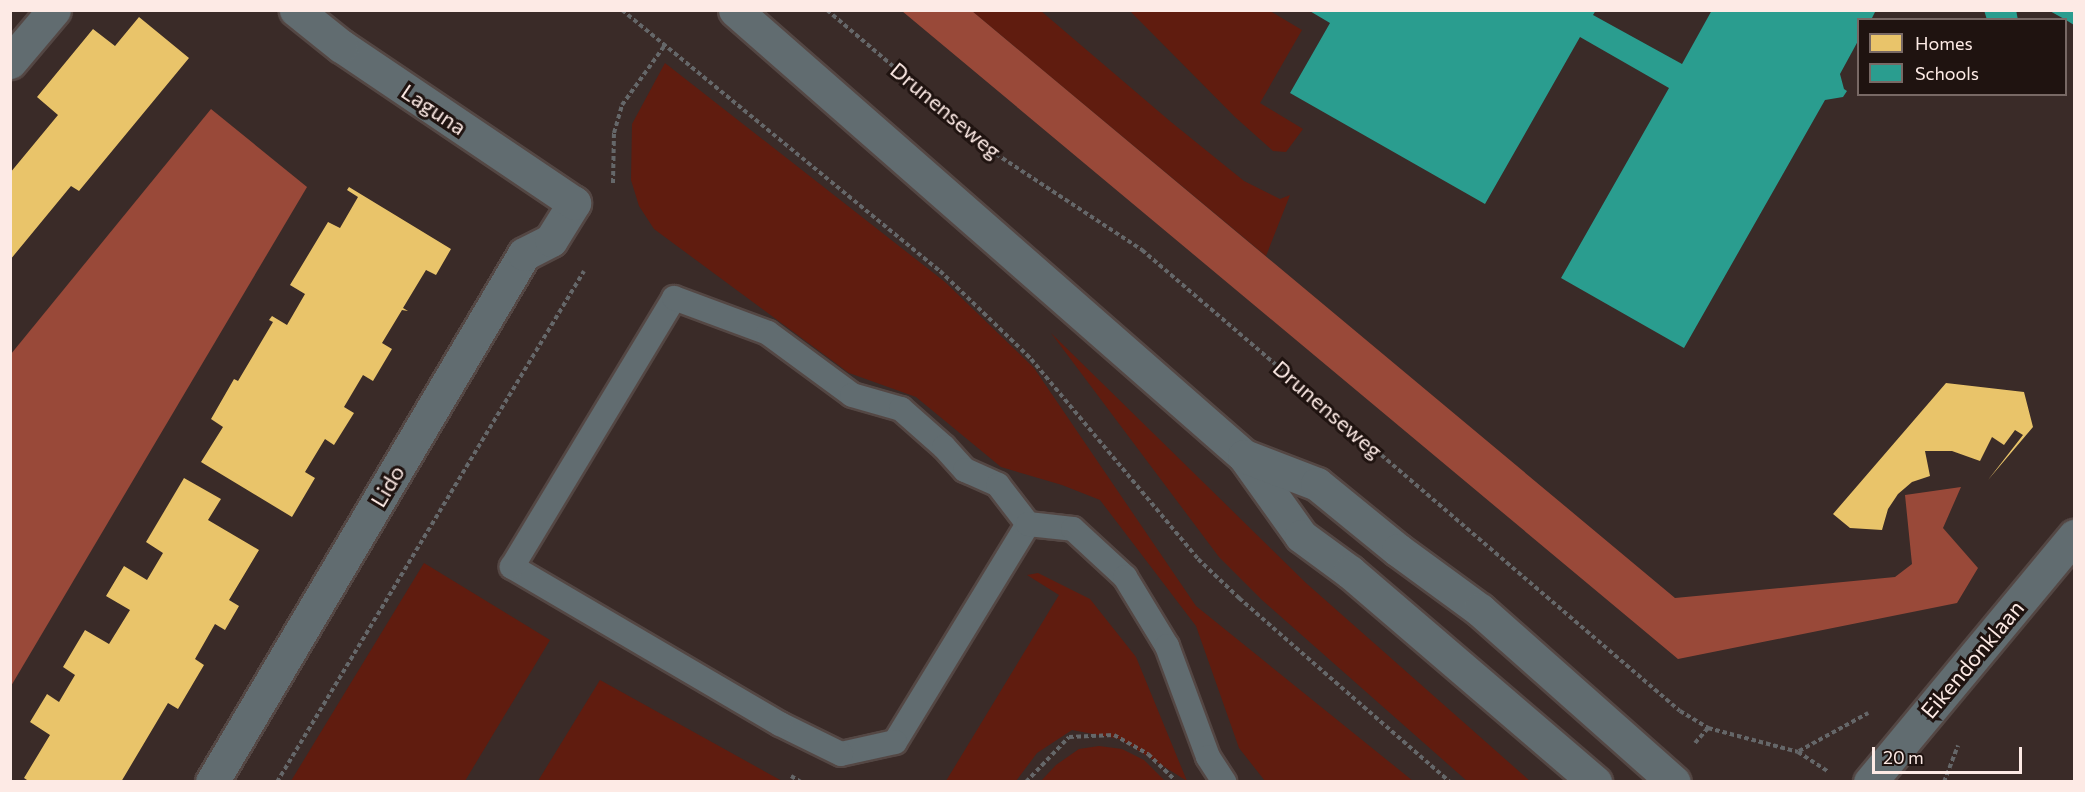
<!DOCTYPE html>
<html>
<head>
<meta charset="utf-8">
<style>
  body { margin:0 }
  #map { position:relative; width:2085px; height:792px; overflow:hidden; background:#3a2b28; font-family:Commissioner,sans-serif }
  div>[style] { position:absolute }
  .green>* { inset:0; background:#601c0f }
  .water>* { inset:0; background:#994939 }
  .homes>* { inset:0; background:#e9c46a }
  .schools>* { inset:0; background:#2a9d8f }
  .path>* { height:4px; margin-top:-2px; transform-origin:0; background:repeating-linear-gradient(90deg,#656769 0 4.5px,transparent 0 7.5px) }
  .roads { filter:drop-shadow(2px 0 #544744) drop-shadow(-2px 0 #544744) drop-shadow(0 2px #544744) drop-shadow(0 -2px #544744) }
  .service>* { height:24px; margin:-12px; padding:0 12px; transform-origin:12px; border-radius:12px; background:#616c70 }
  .minor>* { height:33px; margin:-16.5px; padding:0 16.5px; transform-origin:16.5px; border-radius:16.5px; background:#616c70 }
  .tertiary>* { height:33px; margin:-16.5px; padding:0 16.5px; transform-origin:16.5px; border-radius:16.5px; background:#616c70 }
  span { translate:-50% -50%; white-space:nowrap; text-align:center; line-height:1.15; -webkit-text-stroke:6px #1f1310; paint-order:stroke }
  .street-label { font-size:22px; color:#fdeae5 }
  .frame { position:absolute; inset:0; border:12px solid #fdeae5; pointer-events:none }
  .legend { position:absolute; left:1857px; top:18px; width:210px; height:78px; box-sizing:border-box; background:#1f1310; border:2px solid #786965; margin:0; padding:8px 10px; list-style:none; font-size:18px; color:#fdeae5 }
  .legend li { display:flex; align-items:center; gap:12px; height:30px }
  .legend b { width:30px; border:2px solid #786965 }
  .scale { position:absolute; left:1872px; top:747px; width:150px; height:27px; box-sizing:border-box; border:3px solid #fdeae5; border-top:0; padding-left:8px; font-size:18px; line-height:21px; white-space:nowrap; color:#fdeae5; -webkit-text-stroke:4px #1f1310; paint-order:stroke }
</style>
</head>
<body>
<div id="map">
  <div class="green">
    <i style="clip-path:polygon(972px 11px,1041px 11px,1171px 122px,1244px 181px,1280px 199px,1290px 195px,1266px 256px)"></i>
    <i style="clip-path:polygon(1130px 11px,1270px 11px,1302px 30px,1260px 103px,1303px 129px,1286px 152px,1273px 151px,1235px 117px)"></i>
    <i style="clip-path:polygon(665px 63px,945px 282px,1034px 368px,1196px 606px,1413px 781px,1265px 781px,1239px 748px,1196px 626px,1100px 500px,1062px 485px,1001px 467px,916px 397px,849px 373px,654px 229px,639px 206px,631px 180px,632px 124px)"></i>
    <i style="clip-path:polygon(1051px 333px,1306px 583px,1530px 781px,1467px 781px,1262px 600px,1219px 557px)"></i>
    <i style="clip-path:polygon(424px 563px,550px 640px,465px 781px,291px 781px)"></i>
    <i style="clip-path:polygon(1038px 573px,1090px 599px,1136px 657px,1187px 781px,1120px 739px,1072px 730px,1037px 753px,1016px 781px,946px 781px,1059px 595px,1027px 575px)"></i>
    <i style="clip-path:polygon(600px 680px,782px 781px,538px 781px)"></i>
    <i style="clip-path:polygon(1099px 746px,1122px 749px,1144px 760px,1165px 781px,1041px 781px,1056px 765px,1079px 749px)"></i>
  </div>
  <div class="water">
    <i style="clip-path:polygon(902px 11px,972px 11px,1675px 598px,1895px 577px,1912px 564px,1905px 495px,1961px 487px,1943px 528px,1978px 568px,1957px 603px,1678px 659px)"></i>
    <i style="clip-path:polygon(211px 109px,307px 187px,11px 686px,11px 354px)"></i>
  </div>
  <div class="homes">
    <i style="clip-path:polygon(139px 17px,189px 58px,79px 191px,71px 186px,10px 260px,10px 173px,58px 115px,37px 97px,93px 29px,115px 46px)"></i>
    <i style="clip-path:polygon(349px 187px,451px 249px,436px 275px,426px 270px,403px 308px,408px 311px,402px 310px,382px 343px,392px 349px,373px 381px,363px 375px,344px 407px,354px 413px,334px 445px,325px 439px,305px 472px,315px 478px,292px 517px,201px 462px,223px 427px,211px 419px,234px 379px,238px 381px,273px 322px,269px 320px,272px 316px,287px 325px,305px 294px,290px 285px,328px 222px,340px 228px,358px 197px,347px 190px)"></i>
    <i style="clip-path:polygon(1946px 383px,2024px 392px,2033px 427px,1988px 480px,2023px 435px,2015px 430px,2004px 445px,1992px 437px,1980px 461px,1952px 451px,1925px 451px,1930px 476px,1912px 482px,1898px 494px,1888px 509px,1882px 530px,1850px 528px,1833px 514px)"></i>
    <i style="clip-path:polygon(184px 478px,221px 499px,208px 520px,259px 550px,229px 600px,239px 606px,225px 630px,215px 624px,195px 659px,204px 665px,178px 709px,168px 703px,121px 782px,30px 782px,24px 778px,50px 735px,30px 722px,47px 694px,59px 702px,75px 675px,63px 667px,85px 630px,109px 644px,130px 610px,106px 596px,124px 566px,147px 580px,163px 553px,146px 542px)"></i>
  </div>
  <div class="schools">
    <i style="clip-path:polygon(1308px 10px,1596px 10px,1593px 15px,1682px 64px,1712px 10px,1876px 10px,1871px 20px,1858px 20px,1858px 41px,1840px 74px,1844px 89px,1847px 91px,1843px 97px,1825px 100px,1684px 348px,1561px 278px,1669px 88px,1580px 37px,1485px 204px,1290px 93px,1330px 23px)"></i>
    <i style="clip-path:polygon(1984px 10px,2016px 10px,2018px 20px,1987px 20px)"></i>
    <i style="clip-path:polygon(2048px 10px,2074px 10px,2074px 25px,2066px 20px)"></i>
  </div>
  <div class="path">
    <i style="left:622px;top:10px;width:411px;rotate:39.4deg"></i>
    <i style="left:940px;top:271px;width:127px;rotate:44deg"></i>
    <i style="left:1031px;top:359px;width:261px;rotate:50.1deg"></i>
    <i style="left:1198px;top:559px;width:57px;rotate:43.6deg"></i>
    <i style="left:1239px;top:598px;width:280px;rotate:41.1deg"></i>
    <i style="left:827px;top:10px;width:222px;rotate:40.4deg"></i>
    <i style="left:996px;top:154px;width:175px;rotate:33.3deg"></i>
    <i style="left:1142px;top:250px;width:708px;rotate:40.59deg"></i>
    <i style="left:1680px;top:711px;width:33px;rotate:31deg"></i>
    <i style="left:1708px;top:728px;width:93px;rotate:14.9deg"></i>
    <i style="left:1798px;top:752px;width:37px;rotate:33deg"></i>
    <i style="left:613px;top:183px;width:50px;rotate:-88.9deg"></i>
    <i style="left:614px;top:133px;width:29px;rotate:-74deg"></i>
    <i style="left:622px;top:105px;width:74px;rotate:-54.4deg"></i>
    <i style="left:1695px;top:743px;width:20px;rotate:-49deg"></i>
    <i style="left:1799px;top:751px;width:79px;rotate:-28.8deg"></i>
    <i style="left:791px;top:776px;width:12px;rotate:31deg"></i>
    <i style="left:277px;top:782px;width:596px;rotate:-59deg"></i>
    <i style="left:1026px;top:782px;width:62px;rotate:-46.3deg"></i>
    <i style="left:1069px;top:737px;width:45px;rotate:-2.5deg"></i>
    <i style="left:1114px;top:735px;width:39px;rotate:29deg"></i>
    <i style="left:1148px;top:754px;width:36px;rotate:44deg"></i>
    <i style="left:1944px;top:782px;width:39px;rotate:-69deg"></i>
  </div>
  <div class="roads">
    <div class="service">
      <i style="left:1028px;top:524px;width:255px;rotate:121.4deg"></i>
      <i style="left:895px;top:742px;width:55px;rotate:167.5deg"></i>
      <i style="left:841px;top:754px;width:68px;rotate:-153.8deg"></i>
      <i style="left:780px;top:724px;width:311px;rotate:-149.6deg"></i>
      <i style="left:512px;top:567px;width:314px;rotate:-58.9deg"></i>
      <i style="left:674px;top:298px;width:100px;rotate:20.4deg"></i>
      <i style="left:768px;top:333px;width:104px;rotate:36.4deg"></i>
      <i style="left:852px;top:395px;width:51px;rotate:15.9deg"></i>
      <i style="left:901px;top:409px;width:57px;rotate:41.5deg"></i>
      <i style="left:944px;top:447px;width:31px;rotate:48deg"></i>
      <i style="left:965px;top:470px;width:36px;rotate:24deg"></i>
      <i style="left:998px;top:485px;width:49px;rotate:52.4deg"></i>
      <i style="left:1028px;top:524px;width:45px;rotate:6.3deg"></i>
      <i style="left:1073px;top:529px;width:71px;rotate:42.7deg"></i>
      <i style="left:1125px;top:577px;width:81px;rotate:58.7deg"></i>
      <i style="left:1167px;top:646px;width:118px;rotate:69.7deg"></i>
      <i style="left:1208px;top:757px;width:30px;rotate:57deg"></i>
    </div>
    <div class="minor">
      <i style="left:10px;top:62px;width:68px;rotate:-49.8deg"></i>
      <i style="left:212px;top:782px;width:613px;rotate:-59.42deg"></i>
      <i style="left:524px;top:254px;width:30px;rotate:-27deg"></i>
      <i style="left:551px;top:240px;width:44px;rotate:-58.1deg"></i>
      <i style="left:574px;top:203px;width:281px;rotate:-146deg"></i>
      <i style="left:341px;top:46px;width:58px;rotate:-141.3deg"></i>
      <i style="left:1870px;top:782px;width:320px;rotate:-50.3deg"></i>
    </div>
    <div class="tertiary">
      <i style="left:735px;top:10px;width:677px;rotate:41.23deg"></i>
      <i style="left:1244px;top:456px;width:98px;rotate:54.5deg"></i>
      <i style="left:1301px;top:536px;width:61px;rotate:36.3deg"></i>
      <i style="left:1350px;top:572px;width:323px;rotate:40.6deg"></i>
      <i style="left:1244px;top:456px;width:78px;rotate:21deg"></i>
      <i style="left:1317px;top:484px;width:104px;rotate:39.2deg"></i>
      <i style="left:1398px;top:550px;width:102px;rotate:36.2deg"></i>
      <i style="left:1480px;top:610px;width:259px;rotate:41.6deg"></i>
    </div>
  </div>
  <div class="street-label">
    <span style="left:434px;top:109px;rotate:34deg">Laguna</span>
    <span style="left:946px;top:110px;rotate:40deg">Drunenseweg</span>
    <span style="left:1328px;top:409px;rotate:41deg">Drunenseweg</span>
    <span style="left:387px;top:486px;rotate:-59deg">Lido</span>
    <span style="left:1972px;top:659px;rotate:-50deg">Eikendonklaan</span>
  </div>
  <div class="frame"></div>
  <ul class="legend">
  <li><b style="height:16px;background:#e9c46a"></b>Homes</li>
  <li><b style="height:16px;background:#2a9d8f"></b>Schools</li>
  </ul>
  <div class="scale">20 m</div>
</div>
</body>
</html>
